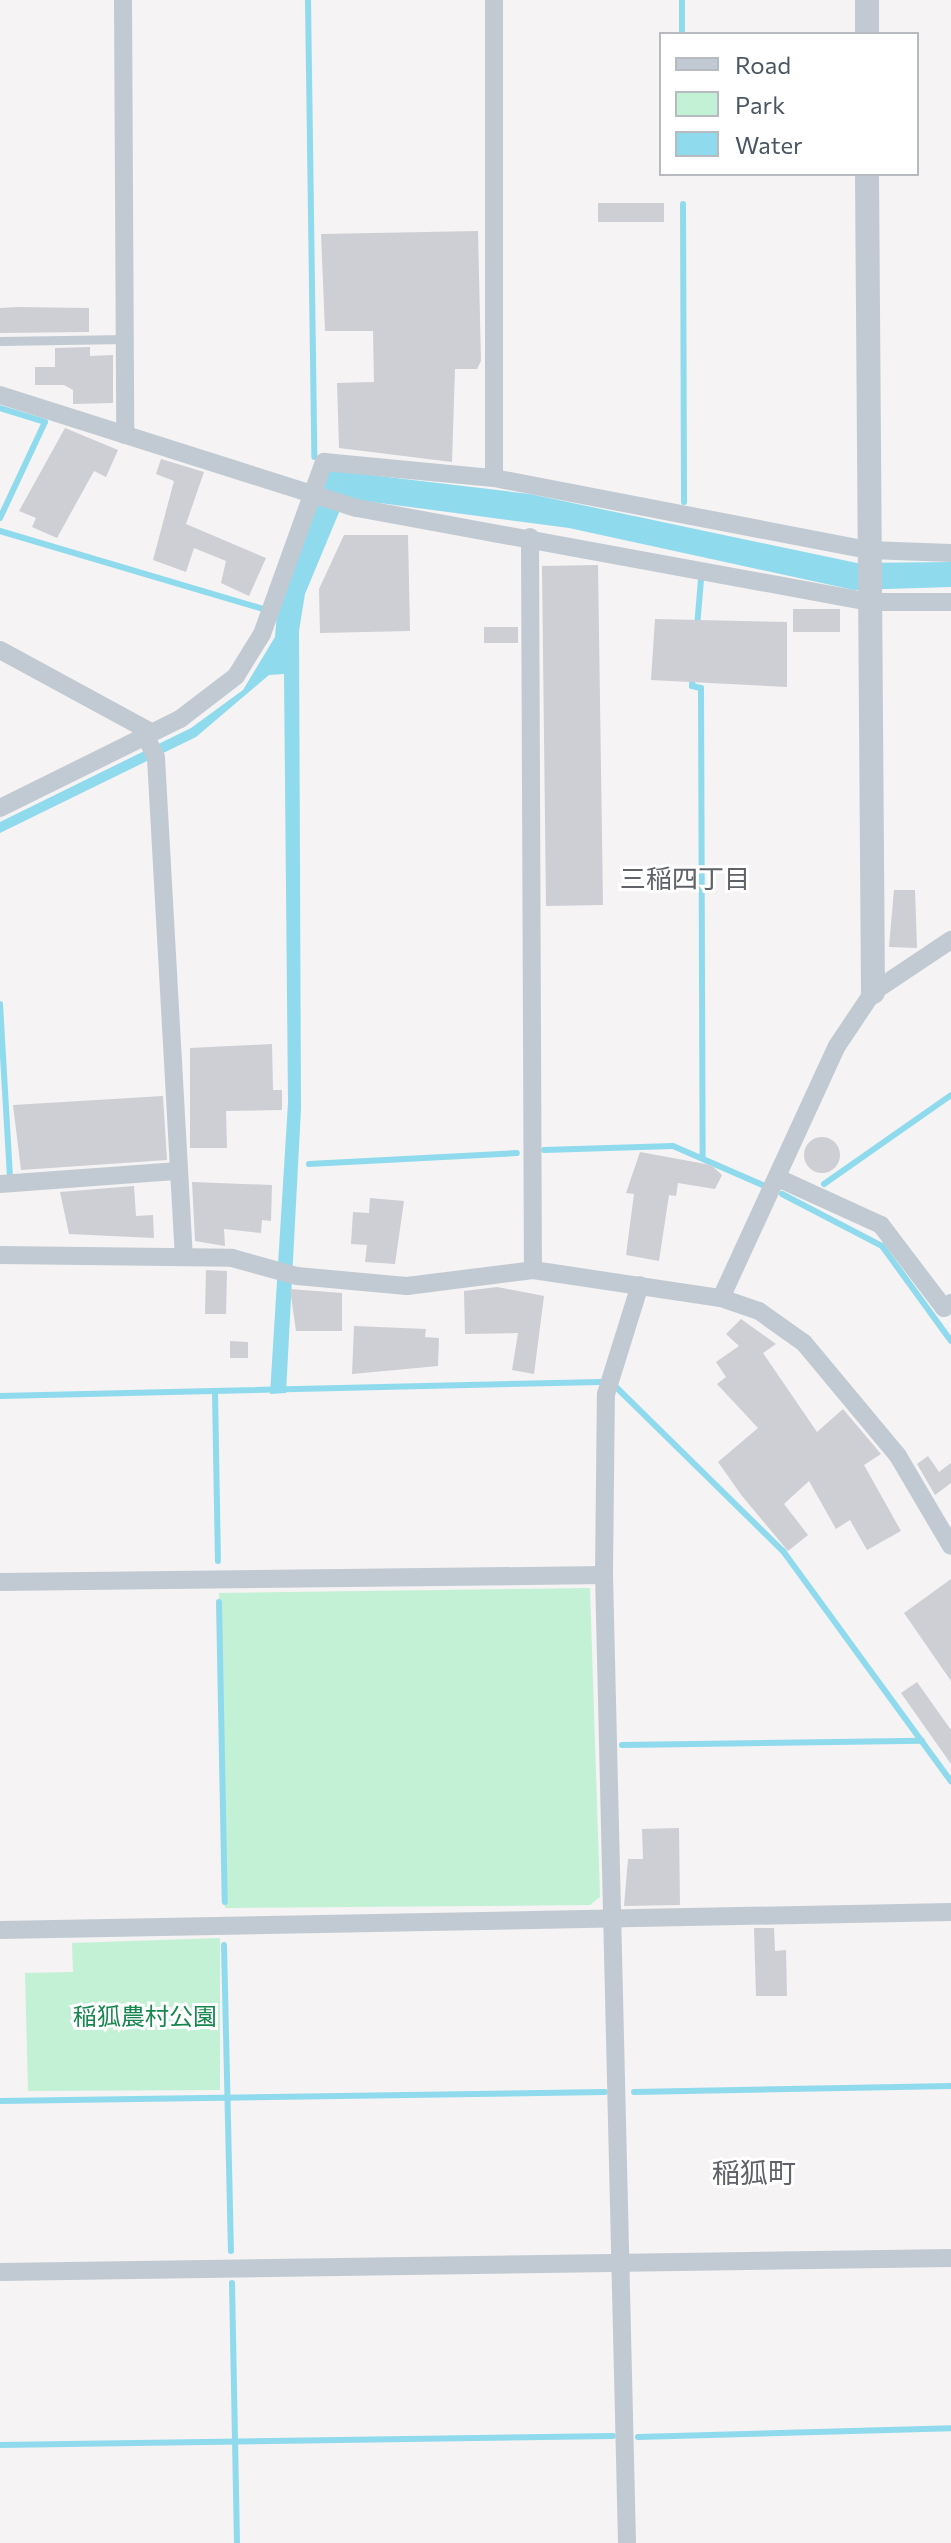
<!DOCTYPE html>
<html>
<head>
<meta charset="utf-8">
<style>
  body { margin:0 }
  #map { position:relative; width:951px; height:2543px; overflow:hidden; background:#f5f3f3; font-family:Commissioner,"Noto Sans JP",sans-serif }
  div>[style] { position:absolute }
  .green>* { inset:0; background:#c3f1d5 }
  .water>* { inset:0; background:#90daee }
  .stream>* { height:6px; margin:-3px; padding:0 3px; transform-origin:3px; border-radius:3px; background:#90daee }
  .building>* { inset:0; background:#cdcfd5 }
  .round { border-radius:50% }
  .service>* { height:9px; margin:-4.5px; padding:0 4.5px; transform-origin:4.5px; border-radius:4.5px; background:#c1cad2 }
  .minor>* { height:18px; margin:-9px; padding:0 9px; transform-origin:9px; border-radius:9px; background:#c1cad2 }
  .tertiary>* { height:24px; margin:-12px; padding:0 12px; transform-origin:12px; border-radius:12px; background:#c1cad2 }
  span { translate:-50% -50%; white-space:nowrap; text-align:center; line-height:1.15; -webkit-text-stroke:6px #fff; paint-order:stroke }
  .park-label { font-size:24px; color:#17864f }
  .neighbourhood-label { font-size:26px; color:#5f6368 }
  .quarter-label { font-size:28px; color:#5f6368 }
  .legend { position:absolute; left:659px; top:32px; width:260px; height:144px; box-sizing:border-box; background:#fff; border:2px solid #b7bbc0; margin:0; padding:10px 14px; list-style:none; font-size:24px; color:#4a5661 }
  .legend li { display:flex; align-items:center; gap:16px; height:40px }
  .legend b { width:40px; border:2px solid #b7bbc0 }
</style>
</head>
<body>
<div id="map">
  <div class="green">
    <i style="clip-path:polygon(590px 1588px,600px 1897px,590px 1905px,225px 1908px,219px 1593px)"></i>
    <i style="clip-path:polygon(220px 1938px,220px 2090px,28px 2091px,25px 1973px,73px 1972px,72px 1943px)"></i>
  </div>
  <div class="water">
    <i style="clip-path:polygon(328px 470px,530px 494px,857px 563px,951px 562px,951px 587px,854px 590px,569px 528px,357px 500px,340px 510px,305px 594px,299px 631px,301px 1109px,286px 1393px,270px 1394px,288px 1103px,284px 674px,269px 675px,196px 737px,0 833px,0 822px,191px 728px,243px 690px,275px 637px,278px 601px)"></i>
  </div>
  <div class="stream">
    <i style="left:308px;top:0;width:457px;rotate:89.2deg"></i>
    <i style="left:682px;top:0;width:34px;rotate:90deg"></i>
    <i style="left:683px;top:204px;width:298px;rotate:89.8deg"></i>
    <i style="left:0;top:408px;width:47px;rotate:17.3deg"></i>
    <i style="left:45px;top:422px;width:106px;rotate:115.1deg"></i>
    <i style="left:0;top:531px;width:275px;rotate:16.5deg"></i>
    <i style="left:697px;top:627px;width:48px;rotate:-85.2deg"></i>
    <i style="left:693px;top:674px;width:12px;rotate:95deg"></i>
    <i style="left:692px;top:686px;width:9px;rotate:13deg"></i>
    <i style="left:701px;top:688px;width:468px;rotate:89.8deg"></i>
    <i style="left:0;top:1004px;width:172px;rotate:86.7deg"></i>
    <i style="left:544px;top:1150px;width:129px;rotate:-1.8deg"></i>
    <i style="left:673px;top:1146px;width:100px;rotate:23.5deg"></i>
    <i style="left:309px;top:1164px;width:208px;rotate:-3deg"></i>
    <i style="left:824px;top:1184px;width:155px;rotate:-35deg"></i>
    <i style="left:782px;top:1194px;width:113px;rotate:27.5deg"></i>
    <i style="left:882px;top:1246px;width:117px;rotate:54deg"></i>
    <i style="left:617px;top:1388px;width:233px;rotate:44.5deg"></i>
    <i style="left:783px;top:1551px;width:285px;rotate:53.9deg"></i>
    <i style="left:215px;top:1392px;width:169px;rotate:89deg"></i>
    <i style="left:0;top:1396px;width:600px;rotate:-1.34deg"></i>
    <i style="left:219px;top:1602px;width:300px;rotate:88.9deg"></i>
    <i style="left:622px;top:1745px;width:300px;rotate:-0.8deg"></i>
    <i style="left:224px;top:1945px;width:306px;rotate:88.7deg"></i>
    <i style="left:634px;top:2092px;width:317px;rotate:-1.1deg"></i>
    <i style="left:0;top:2101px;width:605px;rotate:-0.85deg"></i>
    <i style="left:232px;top:2283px;width:260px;rotate:88.9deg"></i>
    <i style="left:638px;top:2437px;width:313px;rotate:-1.6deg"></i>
    <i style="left:0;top:2445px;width:613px;rotate:-0.84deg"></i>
  </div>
  <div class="building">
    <i style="clip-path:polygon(598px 203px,664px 203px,664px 222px,598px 222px)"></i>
    <i style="clip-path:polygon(478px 231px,481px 361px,477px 369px,455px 369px,452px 462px,339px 448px,337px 383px,374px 382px,373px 331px,325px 331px,321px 234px)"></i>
    <i style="clip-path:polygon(18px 307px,89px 308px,89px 332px,0 333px,0 308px)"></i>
    <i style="clip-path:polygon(90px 347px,90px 356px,113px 355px,113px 403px,73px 404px,73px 390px,64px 385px,35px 385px,35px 367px,55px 367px,55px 348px)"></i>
    <i style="clip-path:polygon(65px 428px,118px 450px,106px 477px,94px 471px,57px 538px,32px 527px,36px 518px,19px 511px)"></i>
    <i style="clip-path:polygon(161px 459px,204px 472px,186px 524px,266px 558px,249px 596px,221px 583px,226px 561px,194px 548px,186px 572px,153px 560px,174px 481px,156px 474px)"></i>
    <i style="clip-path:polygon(344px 535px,408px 535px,410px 631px,320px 633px,319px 589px)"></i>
    <i style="clip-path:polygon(598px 565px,603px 905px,546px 906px,542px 566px)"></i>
    <i style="clip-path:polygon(793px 609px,840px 609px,840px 632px,793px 632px)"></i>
    <i style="clip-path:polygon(655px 619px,787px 622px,787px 687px,651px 680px)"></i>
    <i style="clip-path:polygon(484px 627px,518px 627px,518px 643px,484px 643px)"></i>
    <i style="clip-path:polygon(894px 890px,915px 890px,917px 948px,889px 947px)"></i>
    <i style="clip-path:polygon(272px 1044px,273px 1090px,282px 1090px,282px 1110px,226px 1111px,227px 1148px,190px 1148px,190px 1048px)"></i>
    <i style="clip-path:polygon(163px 1096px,167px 1160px,21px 1170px,13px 1105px)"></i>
    <i class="round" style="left:804px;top:1137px;width:36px;height:36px"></i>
    <i style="clip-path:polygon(640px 1152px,711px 1165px,722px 1175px,715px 1189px,678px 1183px,676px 1196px,669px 1195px,659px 1261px,626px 1255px,634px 1194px,626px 1193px)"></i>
    <i style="clip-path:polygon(192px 1182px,272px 1185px,271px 1221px,262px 1220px,261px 1233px,224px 1229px,225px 1246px,195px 1241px)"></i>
    <i style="clip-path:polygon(134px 1186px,136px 1216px,153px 1215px,154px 1238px,69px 1234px,60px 1192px)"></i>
    <i style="clip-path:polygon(370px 1198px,404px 1201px,395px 1264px,365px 1262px,367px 1245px,351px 1244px,353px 1212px,369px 1213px)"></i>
    <i style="clip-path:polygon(206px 1270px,227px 1271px,226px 1314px,205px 1314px)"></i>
    <i style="clip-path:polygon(497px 1287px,544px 1296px,534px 1374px,512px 1370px,518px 1333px,465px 1334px,464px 1291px)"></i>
    <i style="clip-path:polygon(290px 1289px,342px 1293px,342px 1331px,296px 1331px)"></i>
    <i style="clip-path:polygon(741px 1319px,776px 1344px,763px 1353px,817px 1432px,843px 1409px,881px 1454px,864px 1465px,901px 1531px,867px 1550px,850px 1520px,836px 1529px,809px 1481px,784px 1504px,808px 1535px,788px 1551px,742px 1496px,718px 1462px,758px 1428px,717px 1384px,726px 1377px,716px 1362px,739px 1346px,726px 1334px)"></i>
    <i style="clip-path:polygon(354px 1326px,426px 1329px,425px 1337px,439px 1338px,438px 1366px,352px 1374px)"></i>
    <i style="clip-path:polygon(230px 1341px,248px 1342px,248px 1358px,230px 1358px)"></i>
    <i style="clip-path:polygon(928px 1456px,939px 1472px,951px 1463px,951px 1483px,935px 1495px,917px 1464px)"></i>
    <i style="clip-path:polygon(951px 1579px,951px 1681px,904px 1613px)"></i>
    <i style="clip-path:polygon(917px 1682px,951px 1730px,951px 1764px,901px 1693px)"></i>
    <i style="clip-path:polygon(679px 1828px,680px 1905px,624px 1906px,628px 1859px,643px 1859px,642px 1829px)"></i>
    <i style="clip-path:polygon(754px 1928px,774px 1928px,775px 1951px,786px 1950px,787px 1996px,756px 1996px)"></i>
  </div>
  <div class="service">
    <i style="left:0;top:341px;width:127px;rotate:-0.9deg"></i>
  </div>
  <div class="minor">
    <i style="left:123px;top:0;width:435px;rotate:89.7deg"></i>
    <i style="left:494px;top:0;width:478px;rotate:90deg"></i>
    <i style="left:494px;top:478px;width:382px;rotate:10.9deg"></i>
    <i style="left:869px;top:550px;width:82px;rotate:2.1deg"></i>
    <i style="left:0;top:395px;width:374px;rotate:17.6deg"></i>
    <i style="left:357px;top:508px;width:522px;rotate:10.38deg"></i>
    <i style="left:870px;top:602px;width:81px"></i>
    <i style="left:530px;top:537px;width:733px;rotate:89.77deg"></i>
    <i style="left:0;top:650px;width:172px;rotate:28.5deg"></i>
    <i style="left:145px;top:735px;width:25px;rotate:64deg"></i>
    <i style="left:156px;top:758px;width:498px;rotate:86.8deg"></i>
    <i style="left:0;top:808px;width:201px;rotate:-26.3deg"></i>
    <i style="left:180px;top:719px;width:71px;rotate:-37.5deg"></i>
    <i style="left:236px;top:676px;width:49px;rotate:-58.2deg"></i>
    <i style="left:262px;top:634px;width:183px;rotate:-70.2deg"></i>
    <i style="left:324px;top:462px;width:171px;rotate:5.4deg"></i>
    <i style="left:778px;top:1178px;width:113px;rotate:24.5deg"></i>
    <i style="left:881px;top:1225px;width:104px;rotate:52.8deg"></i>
    <i style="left:944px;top:1308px;width:9px;rotate:-36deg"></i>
    <i style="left:0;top:1184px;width:179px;rotate:-4.2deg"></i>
    <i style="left:0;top:1255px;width:232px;rotate:0.7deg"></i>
    <i style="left:232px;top:1258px;width:67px;rotate:15.5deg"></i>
    <i style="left:297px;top:1276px;width:110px;rotate:5.2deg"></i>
    <i style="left:407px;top:1286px;width:127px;rotate:-7.2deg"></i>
    <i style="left:533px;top:1270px;width:190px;rotate:8.5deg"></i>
    <i style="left:721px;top:1298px;width:40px;rotate:18.9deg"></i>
    <i style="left:759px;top:1311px;width:55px;rotate:35.4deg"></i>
    <i style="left:804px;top:1343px;width:147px;rotate:50.2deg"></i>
    <i style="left:898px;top:1456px;width:104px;rotate:59.5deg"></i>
    <i style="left:721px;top:1298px;width:277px;rotate:-65.3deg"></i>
    <i style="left:837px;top:1046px;width:65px;rotate:-56.3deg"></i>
    <i style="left:873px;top:992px;width:94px;rotate:-33.7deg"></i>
    <i style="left:0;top:1582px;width:604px;rotate:-0.66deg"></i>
    <i style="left:0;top:1930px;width:951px;rotate:-1.08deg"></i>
    <i style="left:0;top:2272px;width:951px;rotate:-0.84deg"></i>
    <i style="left:627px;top:2543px;width:968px;rotate:-91.36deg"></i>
    <i style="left:604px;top:1575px;width:181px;rotate:-89.4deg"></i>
    <i style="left:606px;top:1394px;width:114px;rotate:-72.7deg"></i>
  </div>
  <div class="tertiary">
    <i style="left:867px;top:0;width:34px;rotate:90deg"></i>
    <i style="left:867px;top:174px;width:818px;rotate:89.58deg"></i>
  </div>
  <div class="park-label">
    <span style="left:145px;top:2016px">稲狐農村公園</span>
  </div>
  <div class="neighbourhood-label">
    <span style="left:685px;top:878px">三稲四丁目</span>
  </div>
  <div class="quarter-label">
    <span style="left:754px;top:2172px">稲狐町</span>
  </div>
  <ul class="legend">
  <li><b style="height:10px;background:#c1cad2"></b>Road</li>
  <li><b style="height:22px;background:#c3f1d5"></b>Park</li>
  <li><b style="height:22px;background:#90daee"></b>Water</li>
  </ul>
</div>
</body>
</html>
